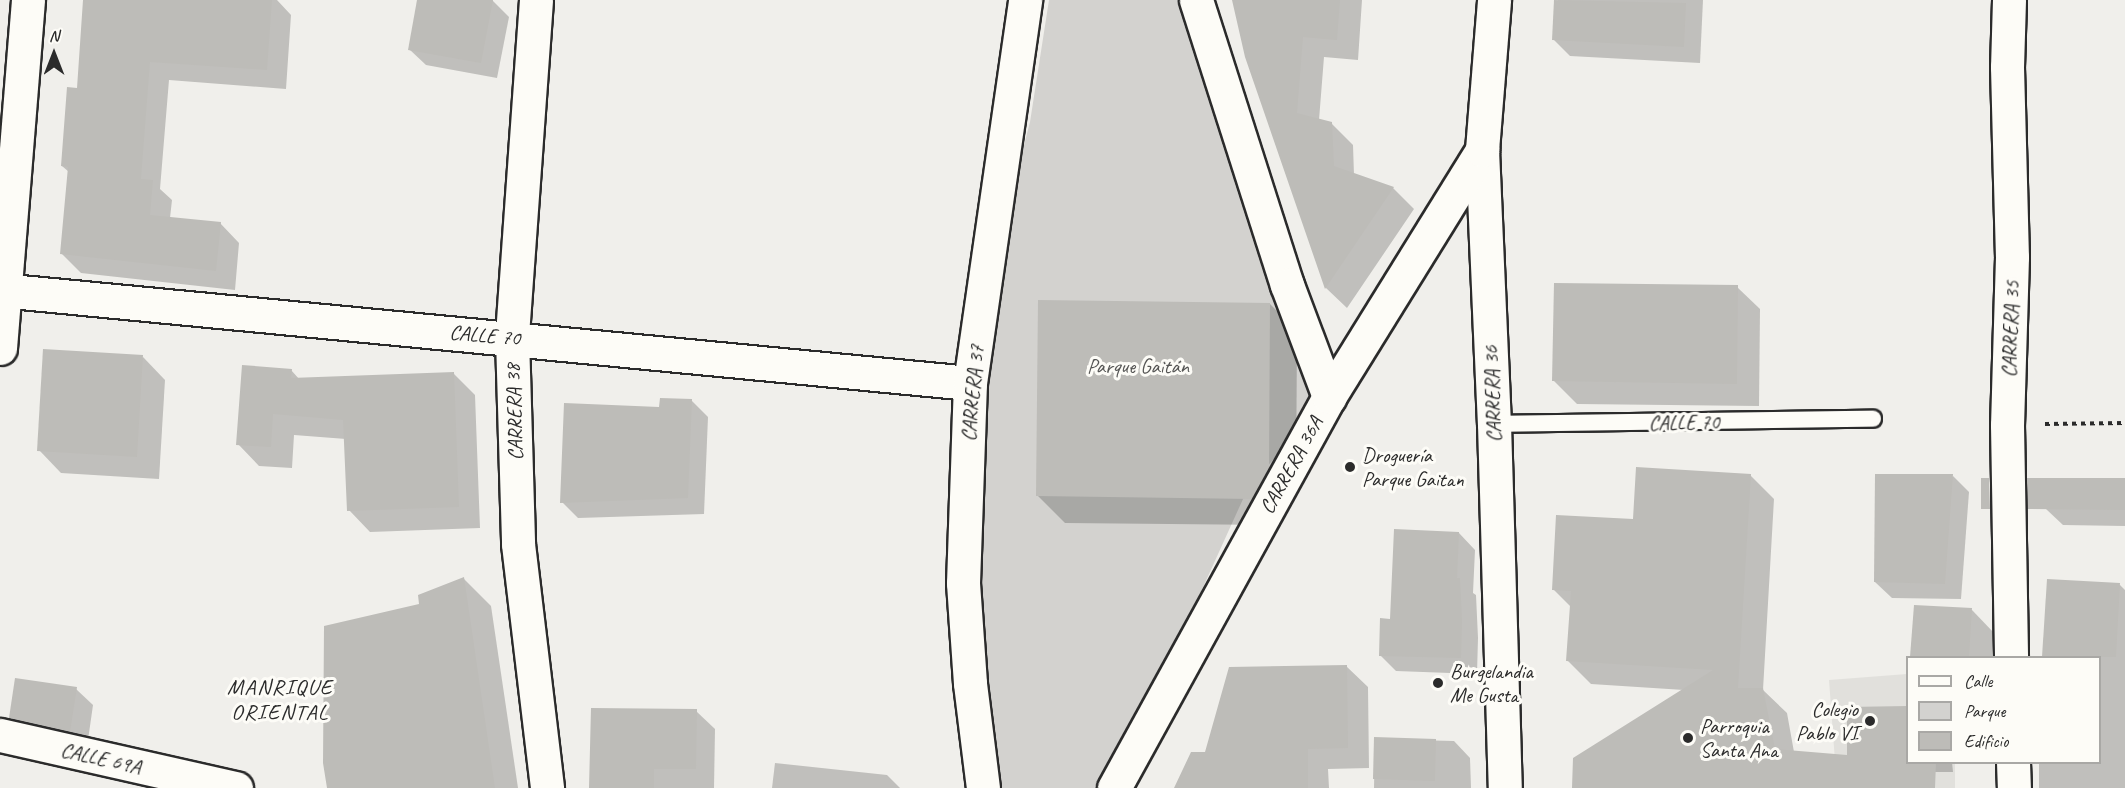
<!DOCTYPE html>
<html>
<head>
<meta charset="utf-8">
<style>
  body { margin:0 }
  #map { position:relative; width:2125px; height:788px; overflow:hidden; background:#f0efeb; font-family:Caveat,sans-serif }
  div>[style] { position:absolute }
  .built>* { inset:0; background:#e1e0dc }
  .green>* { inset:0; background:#d3d2cf }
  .shadow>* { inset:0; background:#0003 }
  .building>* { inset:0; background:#bdbcb8 }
  .path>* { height:4px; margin-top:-2px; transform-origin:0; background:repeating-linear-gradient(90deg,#2b2b2b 0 4.5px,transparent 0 9px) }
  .roads { filter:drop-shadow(2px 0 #2b2b2b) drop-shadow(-2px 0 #2b2b2b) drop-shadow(0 2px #2b2b2b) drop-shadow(0 -2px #2b2b2b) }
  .lane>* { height:16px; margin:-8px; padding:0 8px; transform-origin:8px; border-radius:8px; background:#fdfcf7 }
  .street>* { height:33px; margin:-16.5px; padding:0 16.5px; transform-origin:16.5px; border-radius:16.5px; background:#fdfcf7 }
  .secondary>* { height:33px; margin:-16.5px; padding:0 16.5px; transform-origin:16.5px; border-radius:16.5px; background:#fdfcf7 }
  .dots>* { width:16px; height:16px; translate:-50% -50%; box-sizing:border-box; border:3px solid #fdfcf7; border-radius:50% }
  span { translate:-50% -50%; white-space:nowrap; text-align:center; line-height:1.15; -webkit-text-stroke:6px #fdfcf7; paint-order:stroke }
  .street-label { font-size:21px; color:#2b2b2b }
  .park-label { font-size:21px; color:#555554 }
  .poi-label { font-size:21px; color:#2b2b2b }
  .left { translate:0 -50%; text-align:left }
  .right { translate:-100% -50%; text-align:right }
  .neighbourhood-label { font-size:22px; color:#2b2b2b; letter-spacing:1.5px }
  .legend { position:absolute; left:1906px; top:656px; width:195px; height:108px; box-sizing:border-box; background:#fdfcf7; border:2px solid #a9a8a5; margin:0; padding:8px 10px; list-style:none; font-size:18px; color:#2b2b2b }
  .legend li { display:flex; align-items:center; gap:12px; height:30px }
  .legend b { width:30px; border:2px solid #a9a8a5 }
  .north { position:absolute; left:24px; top:24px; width:60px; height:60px; -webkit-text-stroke:4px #fdfcf7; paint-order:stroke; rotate:0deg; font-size:16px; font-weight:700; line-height:24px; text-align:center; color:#2b2b2b }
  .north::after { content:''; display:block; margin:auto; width:21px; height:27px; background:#2b2b2b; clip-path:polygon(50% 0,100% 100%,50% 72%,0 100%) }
</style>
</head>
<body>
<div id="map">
  <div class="built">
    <i style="clip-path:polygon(1907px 674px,1908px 762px,1955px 763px,1955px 788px,1837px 788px,1829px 680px)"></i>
  </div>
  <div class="green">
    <i style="clip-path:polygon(1049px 0,1196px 0,1236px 187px,1329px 397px,1248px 488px,1112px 788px,994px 788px,970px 683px,978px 322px,1030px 122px)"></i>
  </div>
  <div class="shadow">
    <i style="clip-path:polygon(85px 0,277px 0,291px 15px,286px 89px,169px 80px,160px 189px,172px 200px,170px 218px,220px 223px,239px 243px,235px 290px,81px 273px,62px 254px,69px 172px,62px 166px,78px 89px)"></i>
    <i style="clip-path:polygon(418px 0,492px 0,509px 17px,497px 78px,426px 65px,409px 49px)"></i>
    <i style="clip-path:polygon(1233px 0,1362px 0,1358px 60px,1324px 57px,1319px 120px,1331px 123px,1353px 145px,1354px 175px,1393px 188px,1414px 209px,1347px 308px,1326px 288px,1247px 56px)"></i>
    <i style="clip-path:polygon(1558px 0,1703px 0,1700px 63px,1570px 56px,1554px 40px)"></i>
    <i style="clip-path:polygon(1737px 287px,1760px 309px,1759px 406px,1577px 404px,1554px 381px)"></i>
    <i style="clip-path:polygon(1270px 304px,1297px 331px,1296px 495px,1279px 525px,1065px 523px,1037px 495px)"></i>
    <i style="clip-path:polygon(143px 357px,165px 380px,159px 479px,61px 473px,39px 450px)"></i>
    <i style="clip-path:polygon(291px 370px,300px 380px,454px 374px,475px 395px,480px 528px,370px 532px,349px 510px,346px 439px,294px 435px,292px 468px,259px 466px,238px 444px)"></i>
    <i style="clip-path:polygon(691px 400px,708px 417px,704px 514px,578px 518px,562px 502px,661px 408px)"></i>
    <i style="clip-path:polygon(1750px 475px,1774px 499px,1763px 690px,1787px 713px,1794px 752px,1849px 757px,1908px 708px,1908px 762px,1952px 762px,1953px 772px,1929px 772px,1929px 788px,1574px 788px,1684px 690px,1591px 684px,1567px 660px,1571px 607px,1553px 589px,1635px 521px)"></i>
    <i style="clip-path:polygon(1953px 476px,1969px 492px,1961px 599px,1892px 598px,1875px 582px)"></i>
    <i style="clip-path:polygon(2125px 486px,2125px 526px,2063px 525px,2046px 509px)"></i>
    <i style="clip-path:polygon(1459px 533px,1475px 550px,1473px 593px,1476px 595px,1478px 638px,1477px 674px,1396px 671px,1380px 655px)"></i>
    <i style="clip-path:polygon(464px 579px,491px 606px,518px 788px,445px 788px)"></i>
    <i style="clip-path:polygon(2049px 580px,2120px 585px,2125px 590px,2125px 788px,2039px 788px,2039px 762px,2100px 762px,2100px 658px,2045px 658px)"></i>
    <i style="clip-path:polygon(1915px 607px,1972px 610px,1995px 634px,1994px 658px,1912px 658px)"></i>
    <i style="clip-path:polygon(1346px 666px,1368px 687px,1369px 768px,1328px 769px,1329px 788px,1176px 788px,1206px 753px)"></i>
    <i style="clip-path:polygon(76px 689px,93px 705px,87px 747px,27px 734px,11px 717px)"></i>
    <i style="clip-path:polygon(696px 711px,715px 729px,714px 788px,591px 788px)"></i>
    <i style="clip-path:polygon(1375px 739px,1454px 741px,1470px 758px,1471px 788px,1374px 788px)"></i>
    <i style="clip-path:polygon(775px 763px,887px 775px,900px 788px,772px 788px)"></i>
  </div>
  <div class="building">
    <i style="clip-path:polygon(83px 0,272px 0,267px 70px,150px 62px,141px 179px,153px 180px,150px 215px,221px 222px,216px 271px,60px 254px,68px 167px,61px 166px,67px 87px,77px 88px)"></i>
    <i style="clip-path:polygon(417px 0,493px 0,481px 63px,408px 50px)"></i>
    <i style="clip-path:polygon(1232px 0,1340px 0,1337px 40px,1303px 37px,1297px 113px,1332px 122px,1334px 166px,1394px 187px,1325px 289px,1245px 57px)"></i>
    <i style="clip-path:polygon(1554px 0,1686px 3px,1684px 47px,1552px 40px)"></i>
    <i style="clip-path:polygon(1554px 283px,1738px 285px,1737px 384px,1552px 381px)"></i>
    <i style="clip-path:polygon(1038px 300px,1270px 303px,1269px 467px,1252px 499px,1036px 496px)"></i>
    <i style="clip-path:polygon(43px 349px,143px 355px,137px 457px,37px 451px)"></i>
    <i style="clip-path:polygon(242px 365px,292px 369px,291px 378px,454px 372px,459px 507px,347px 511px,343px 420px,273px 414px,271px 447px,236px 445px)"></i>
    <i style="clip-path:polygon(660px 398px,692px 399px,688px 498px,560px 503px,564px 403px,659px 407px)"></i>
    <i style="clip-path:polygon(1636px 467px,1751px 474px,1738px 688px,1763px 688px,1775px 749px,1847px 755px,1847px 707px,1908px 706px,1906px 760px,1936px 763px,1935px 788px,1572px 788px,1573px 758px,1713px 670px,1566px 661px,1571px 591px,1552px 590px,1556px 515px,1633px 519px)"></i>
    <i style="clip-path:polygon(1875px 474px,1953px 474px,1945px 584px,1874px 582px)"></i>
    <i style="clip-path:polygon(1981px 478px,1989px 478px,1990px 509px,1981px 509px)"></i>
    <i style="clip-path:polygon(2027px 478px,2125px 478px,2125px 510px,2027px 509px)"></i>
    <i style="clip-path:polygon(1394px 529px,1459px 532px,1457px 578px,1460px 578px,1462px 621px,1461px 658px,1379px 656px,1380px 618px,1390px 619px)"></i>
    <i style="clip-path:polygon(464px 577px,495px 788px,327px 788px,323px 763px,324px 626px,419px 604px,418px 595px)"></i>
    <i style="clip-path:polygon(2047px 579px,2120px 583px,2116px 657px,2042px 657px)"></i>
    <i style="clip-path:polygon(1914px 605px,1972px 608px,1969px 657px,1910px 657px)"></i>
    <i style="clip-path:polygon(1347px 665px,1348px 748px,1308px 749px,1308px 788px,1174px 788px,1191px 752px,1205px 752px,1229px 667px)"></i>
    <i style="clip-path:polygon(15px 678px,77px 687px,70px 732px,9px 718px)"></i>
    <i style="clip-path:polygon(591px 708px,697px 709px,696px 769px,654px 769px,654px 788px,589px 788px)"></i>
    <i style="clip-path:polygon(1374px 737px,1436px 739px,1435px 781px,1373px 779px)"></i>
  </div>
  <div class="path">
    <i style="left:2045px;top:424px;width:80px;rotate:-0.7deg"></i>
  </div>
  <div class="roads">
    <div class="lane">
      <i style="left:1494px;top:424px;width:379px;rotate:-0.8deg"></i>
    </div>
    <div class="street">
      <i style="left:536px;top:0;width:339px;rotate:94.1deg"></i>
      <i style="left:512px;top:338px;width:206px;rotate:88.3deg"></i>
      <i style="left:518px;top:544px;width:246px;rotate:83.2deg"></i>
      <i style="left:2009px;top:0;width:67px;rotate:91.7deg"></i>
      <i style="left:2007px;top:67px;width:190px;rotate:88.5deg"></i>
      <i style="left:2012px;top:257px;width:168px;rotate:91.7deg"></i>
      <i style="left:2007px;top:425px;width:233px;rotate:89deg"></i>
      <i style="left:1482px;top:150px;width:274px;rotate:87.5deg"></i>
      <i style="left:1494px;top:424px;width:364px;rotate:88.3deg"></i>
      <i style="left:0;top:290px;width:974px;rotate:5.48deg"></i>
      <i style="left:0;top:348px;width:349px;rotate:-85.4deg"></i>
      <i style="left:0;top:735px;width:242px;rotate:12.7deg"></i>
      <i style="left:2013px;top:762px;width:26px;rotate:88deg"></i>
      <i style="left:983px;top:788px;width:106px;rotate:-97.1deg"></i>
      <i style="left:970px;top:683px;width:100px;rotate:-94deg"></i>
      <i style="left:963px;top:583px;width:200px;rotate:-88deg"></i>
      <i style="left:970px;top:383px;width:387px;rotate:-81.8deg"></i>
    </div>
    <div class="secondary">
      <i style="left:1196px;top:0;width:299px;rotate:72.3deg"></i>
      <i style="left:1287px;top:285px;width:120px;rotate:69.4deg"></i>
      <i style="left:1114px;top:788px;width:446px;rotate:-61.2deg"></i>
      <i style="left:1329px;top:397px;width:291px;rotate:-58.2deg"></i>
      <i style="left:1482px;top:150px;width:150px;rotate:-85.4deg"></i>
    </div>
  </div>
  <div class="dots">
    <i style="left:1350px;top:467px;background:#2b2b2b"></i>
    <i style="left:1438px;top:683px;background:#2b2b2b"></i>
    <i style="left:1870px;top:721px;background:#2b2b2b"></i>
    <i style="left:1688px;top:738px;background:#2b2b2b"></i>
  </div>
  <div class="street-label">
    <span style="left:2010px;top:329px;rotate:-88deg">CARRERA 35</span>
    <span style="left:485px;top:335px;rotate:5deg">CALLE 70</span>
    <span style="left:972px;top:393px;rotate:-85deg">CARRERA 37</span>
    <span style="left:1492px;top:394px;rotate:-92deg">CARRERA 36</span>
    <span style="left:514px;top:412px;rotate:-92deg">CARRERA 38</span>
    <span style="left:1684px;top:422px;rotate:-1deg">CALLE 70</span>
    <span style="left:1291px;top:465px;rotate:-61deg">CARRERA 36A</span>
    <span style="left:101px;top:758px;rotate:13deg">CALLE 69A</span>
  </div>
  <div class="park-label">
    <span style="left:1138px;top:366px">Parque Gaitán</span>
  </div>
  <div class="poi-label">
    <span class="left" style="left:1362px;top:467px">Droguería<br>Parque Gaitan</span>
    <span class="left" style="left:1450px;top:683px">Burgelandia<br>Me Gusta</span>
    <span class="right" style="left:1858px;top:721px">Colegio<br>Pablo VI</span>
    <span class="left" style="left:1700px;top:738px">Parroquia<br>Santa Ana</span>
  </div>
  <div class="neighbourhood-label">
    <span style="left:280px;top:700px">MANRIQUE<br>ORIENTAL</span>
  </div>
  <ul class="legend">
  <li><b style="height:8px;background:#fdfcf7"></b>Calle</li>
  <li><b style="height:16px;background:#d3d2cf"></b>Parque</li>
  <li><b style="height:16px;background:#bdbcb8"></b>Edificio</li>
  </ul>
  <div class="north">N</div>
</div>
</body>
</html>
